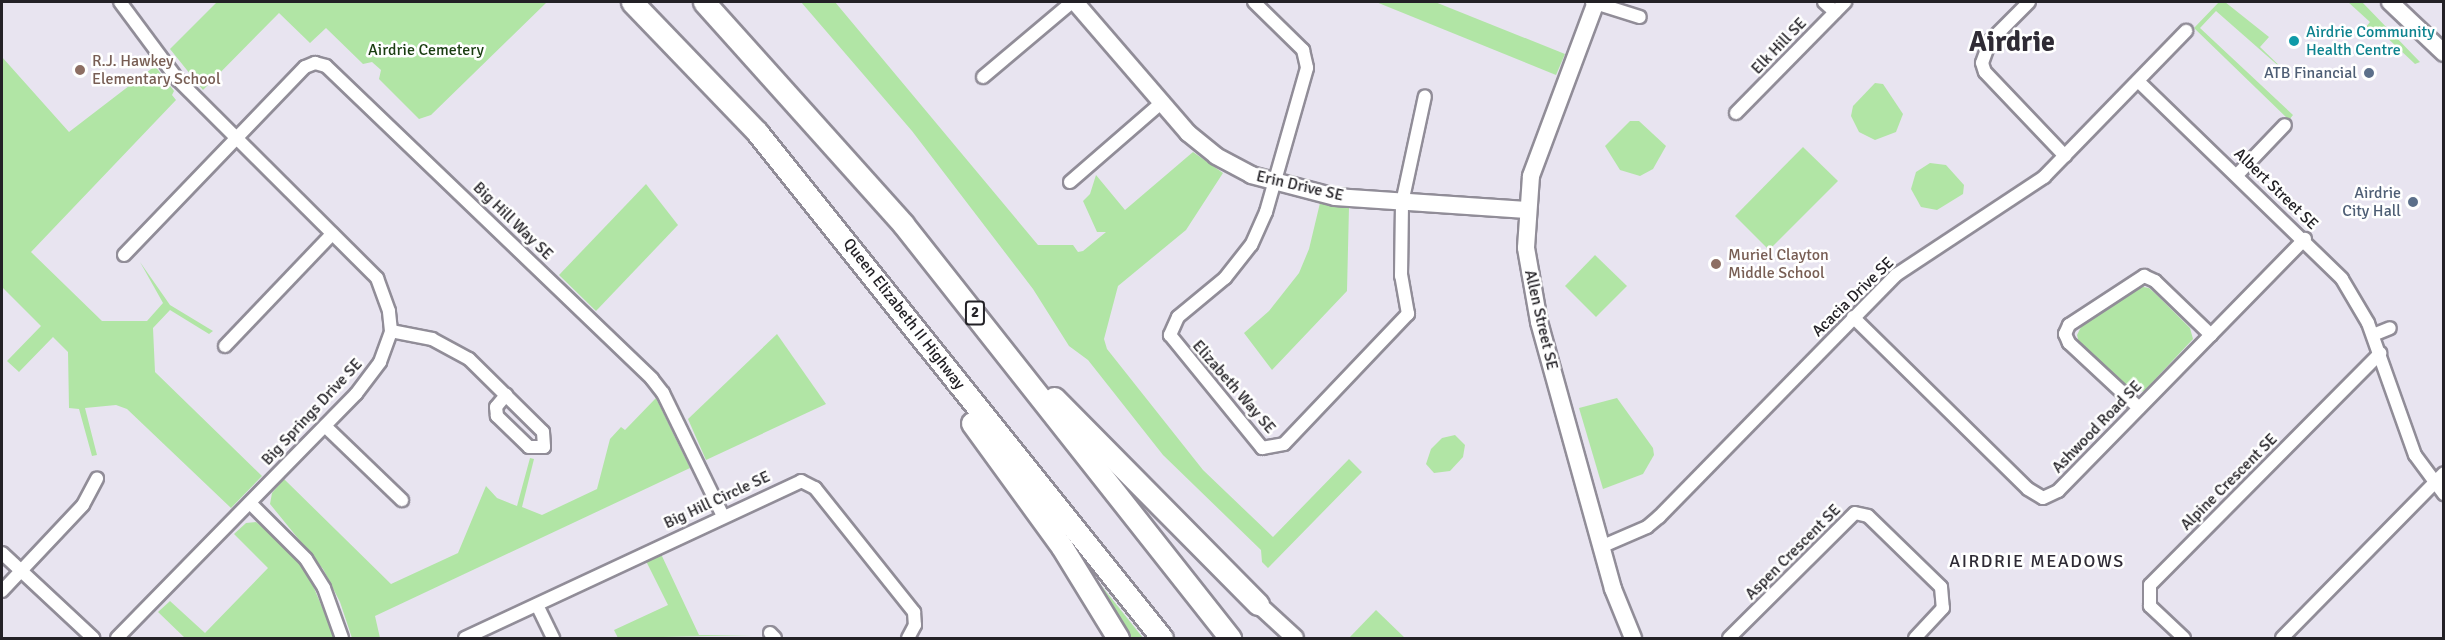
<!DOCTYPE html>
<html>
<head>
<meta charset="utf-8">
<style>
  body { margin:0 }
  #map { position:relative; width:2445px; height:640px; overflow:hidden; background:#e8e4f0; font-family:Signika,sans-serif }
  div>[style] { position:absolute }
  .green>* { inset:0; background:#b1e5a5 }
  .roads { filter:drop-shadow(2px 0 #918d98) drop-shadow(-2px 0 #918d98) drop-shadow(0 2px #918d98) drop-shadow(0 -2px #918d98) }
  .street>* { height:12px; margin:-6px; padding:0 6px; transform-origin:6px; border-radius:6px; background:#fff }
  .secondary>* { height:16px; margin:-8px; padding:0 8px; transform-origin:8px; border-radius:8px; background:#fff }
  .highway>* { height:21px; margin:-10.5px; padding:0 10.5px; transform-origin:10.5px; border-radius:10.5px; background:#fff }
  .dots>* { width:16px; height:16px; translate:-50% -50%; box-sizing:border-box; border:3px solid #fff; border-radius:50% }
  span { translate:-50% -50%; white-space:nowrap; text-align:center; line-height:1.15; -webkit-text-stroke:5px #fff; paint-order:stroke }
  .shield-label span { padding:2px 4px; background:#fff; border:2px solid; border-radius:4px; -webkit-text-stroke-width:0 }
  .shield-label { font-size:15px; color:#232126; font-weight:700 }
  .culture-label { font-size:16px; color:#0d838f }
  .left { translate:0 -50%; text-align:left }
  .street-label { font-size:16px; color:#232126 }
  .park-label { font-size:16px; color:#193d10 }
  .education-label { font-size:16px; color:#785e54 }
  .service-label { font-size:16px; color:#4e5e75 }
  .right { translate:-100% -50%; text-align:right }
  .neighbourhood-label { font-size:18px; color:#2f2b35; letter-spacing:1.5px }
  .town-label { font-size:28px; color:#2f2b35; font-weight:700 }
  .frame { position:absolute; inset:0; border:3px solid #232126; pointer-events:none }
</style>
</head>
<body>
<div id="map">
  <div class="green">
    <i style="clip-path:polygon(217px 2px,547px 2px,431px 115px,419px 119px,379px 79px,381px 70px,372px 62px,363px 64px,326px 28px,310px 43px,279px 13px,203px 90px,170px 49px)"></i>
    <i style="clip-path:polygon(801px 2px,835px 2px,1038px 245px,1073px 245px,1078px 252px,1083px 251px,1106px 232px,1097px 232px,1083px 201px,1090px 194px,1096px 175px,1125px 210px,1193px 152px,1223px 173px,1186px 230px,1118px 286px,1104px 339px,1107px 349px,1203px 470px,1273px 537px,1349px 459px,1362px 472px,1268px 568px,1262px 562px,1261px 550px,1163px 455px,1088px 360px,1069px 346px,1033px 289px,912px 131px)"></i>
    <i style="clip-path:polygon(1376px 2px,1435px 2px,1565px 54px,1556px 75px)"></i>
    <i style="clip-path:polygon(2219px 2px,2225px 2px,2269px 37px,2260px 47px,2291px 77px,2216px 11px,2200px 28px,2293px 115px,2289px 120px,2194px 28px)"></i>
    <i style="clip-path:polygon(2348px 2px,2362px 2px,2420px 62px,2415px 64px,2381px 32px,2371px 34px,2365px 28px,2370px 22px)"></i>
    <i style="clip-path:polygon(2px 57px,69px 132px,155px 66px,174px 91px,172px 95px,176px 100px,31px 252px,102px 321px,147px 321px,163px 303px,140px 262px,170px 305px,213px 331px,209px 334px,170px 310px,153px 328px,155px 372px,262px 476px,231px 508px,127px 409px,116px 405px,85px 408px,97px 455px,92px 456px,79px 409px,69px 408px,68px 352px,53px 337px,19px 372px,7px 361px,41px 326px,2px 287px)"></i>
    <i style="clip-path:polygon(1875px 83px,1883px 84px,1903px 114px,1896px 132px,1875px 140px,1859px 132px,1851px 116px,1853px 106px)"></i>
    <i style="clip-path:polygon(1630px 121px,1639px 121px,1666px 146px,1653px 169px,1640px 176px,1620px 170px,1605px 146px)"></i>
    <i style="clip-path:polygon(1803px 147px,1838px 181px,1769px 250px,1735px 216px)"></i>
    <i style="clip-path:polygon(1930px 163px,1946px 165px,1964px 185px,1963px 194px,1937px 210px,1921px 207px,1911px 189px,1916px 172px)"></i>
    <i style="clip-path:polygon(646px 184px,678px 225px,596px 311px,559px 275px)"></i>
    <i style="clip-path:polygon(1320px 203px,1349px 207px,1347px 291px,1272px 370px,1244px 333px,1269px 311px,1299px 273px,1309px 249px)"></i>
    <i style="clip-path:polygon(1595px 255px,1627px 286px,1596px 317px,1565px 286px)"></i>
    <i style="clip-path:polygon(2138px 286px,2149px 288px,2158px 296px,2190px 328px,2193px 339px,2144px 391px,2135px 393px,2127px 390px,2079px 343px,2077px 335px,2082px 325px)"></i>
    <i style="clip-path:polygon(777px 334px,826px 404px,706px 460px,688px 419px)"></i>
    <i style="clip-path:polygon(656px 398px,690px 468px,375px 616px,380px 638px,352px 638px,340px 602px,323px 569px,270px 504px,272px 493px,284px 479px,391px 584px,458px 553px,486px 486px,497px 498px,517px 506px,530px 458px,534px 459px,522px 507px,542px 515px,597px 489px,610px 439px,621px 427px,625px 430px)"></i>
    <i style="clip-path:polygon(1617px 398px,1653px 448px,1654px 455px,1643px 474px,1603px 489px,1579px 408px)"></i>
    <i style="clip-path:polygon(1455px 435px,1465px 445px,1463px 457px,1450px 471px,1434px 473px,1426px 464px,1431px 449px,1442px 438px)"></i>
    <i style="clip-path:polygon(256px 522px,288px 548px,309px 576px,335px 638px,185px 638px,158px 612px,170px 601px,205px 633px,268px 568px,234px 534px,246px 523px)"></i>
    <i style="clip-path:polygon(661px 554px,699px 635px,753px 635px,618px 638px,614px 630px,668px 605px,646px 561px)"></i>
    <i style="clip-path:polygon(1092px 574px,1143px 638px,1127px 638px)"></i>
    <i style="clip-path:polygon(1376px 610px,1405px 638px,1349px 638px)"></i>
  </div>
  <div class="roads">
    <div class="street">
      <i style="left:1254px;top:2px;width:69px;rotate:44.4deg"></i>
      <i style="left:1303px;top:50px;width:18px;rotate:77deg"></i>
      <i style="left:1307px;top:68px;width:150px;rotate:105.9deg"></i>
      <i style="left:1266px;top:212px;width:36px;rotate:114deg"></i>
      <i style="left:1251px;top:245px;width:42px;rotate:128.2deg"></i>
      <i style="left:1225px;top:278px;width:61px;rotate:140.3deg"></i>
      <i style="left:1178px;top:317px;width:20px;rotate:114deg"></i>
      <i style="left:1170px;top:335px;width:146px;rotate:50.8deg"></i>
      <i style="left:1262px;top:448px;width:22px;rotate:-10deg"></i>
      <i style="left:1284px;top:444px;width:180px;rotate:-46.4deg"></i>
      <i style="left:1408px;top:314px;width:39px;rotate:-100deg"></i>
      <i style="left:1401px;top:276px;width:73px;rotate:-89.2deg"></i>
      <i style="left:1402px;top:203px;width:109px;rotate:-77.9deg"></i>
      <i style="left:1592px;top:2px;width:50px;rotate:17.4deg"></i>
      <i style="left:1824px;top:2px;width:15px;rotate:42deg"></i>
      <i style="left:2029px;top:2px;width:55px;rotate:135deg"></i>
      <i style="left:1990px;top:41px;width:23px;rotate:110deg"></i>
      <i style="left:1982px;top:63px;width:9px;rotate:72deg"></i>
      <i style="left:1985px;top:72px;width:116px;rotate:46.4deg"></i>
      <i style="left:983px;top:77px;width:116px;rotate:-40.1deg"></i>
      <i style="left:2138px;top:81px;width:284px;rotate:44.1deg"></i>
      <i style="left:2342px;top:279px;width:51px;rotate:59.4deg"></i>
      <i style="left:2368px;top:323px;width:140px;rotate:70.4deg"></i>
      <i style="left:2415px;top:455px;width:49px;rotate:53.4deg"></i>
      <i style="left:1736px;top:113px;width:156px;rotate:-45.5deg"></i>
      <i style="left:2237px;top:175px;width:69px;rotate:-46.2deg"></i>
      <i style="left:1070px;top:182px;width:119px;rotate:-40.9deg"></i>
      <i style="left:124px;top:255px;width:261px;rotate:-46.1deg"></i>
      <i style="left:305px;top:67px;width:11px;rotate:-22deg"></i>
      <i style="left:315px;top:63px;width:11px;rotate:15deg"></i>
      <i style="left:326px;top:66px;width:452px;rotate:43.8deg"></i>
      <i style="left:652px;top:379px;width:18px;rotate:52deg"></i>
      <i style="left:663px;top:393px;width:137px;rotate:64deg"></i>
      <i style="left:1853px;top:317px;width:245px;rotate:44.5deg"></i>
      <i style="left:2028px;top:489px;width:17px;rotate:31deg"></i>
      <i style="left:2043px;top:498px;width:17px;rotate:-25deg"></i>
      <i style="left:2058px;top:491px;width:353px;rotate:-45.6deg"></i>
      <i style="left:391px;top:331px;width:42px;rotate:11deg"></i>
      <i style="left:432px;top:339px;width:42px;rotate:28.4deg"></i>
      <i style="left:469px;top:359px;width:104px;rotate:44.6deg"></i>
      <i style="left:543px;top:432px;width:15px;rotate:86deg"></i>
      <i style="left:544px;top:447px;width:15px;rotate:180deg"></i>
      <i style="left:529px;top:447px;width:45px;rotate:-135.9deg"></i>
      <i style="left:497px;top:416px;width:9px;rotate:-96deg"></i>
      <i style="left:496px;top:407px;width:16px;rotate:-50deg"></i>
      <i style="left:2373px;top:335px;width:18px;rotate:-22deg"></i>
      <i style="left:225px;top:346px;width:155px;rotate:-46.3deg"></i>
      <i style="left:2139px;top:408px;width:96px;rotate:-137.1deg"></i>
      <i style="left:2069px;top:343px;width:10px;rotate:-114deg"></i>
      <i style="left:2065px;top:334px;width:10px;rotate:-66deg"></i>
      <i style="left:2069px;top:325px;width:90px;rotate:-33.2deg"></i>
      <i style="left:2144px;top:276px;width:12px;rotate:24deg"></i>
      <i style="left:2155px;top:281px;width:78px;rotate:44deg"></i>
      <i style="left:325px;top:426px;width:107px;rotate:43.9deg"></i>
      <i style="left:250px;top:503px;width:79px;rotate:45deg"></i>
      <i style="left:306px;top:559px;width:34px;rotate:58deg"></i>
      <i style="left:324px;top:588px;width:53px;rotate:70.2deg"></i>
      <i style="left:1603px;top:546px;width:48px;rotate:-23.4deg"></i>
      <i style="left:1647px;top:527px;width:16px;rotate:-40deg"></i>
      <i style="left:1659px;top:517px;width:339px;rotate:-45.6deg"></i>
      <i style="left:1896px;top:275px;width:178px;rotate:-33.5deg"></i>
      <i style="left:2044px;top:177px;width:204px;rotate:-45.8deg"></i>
      <i style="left:2px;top:553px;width:125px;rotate:43deg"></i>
      <i style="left:2px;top:591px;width:118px;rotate:-46.7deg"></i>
      <i style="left:83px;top:505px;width:30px;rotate:-62deg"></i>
      <i style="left:537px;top:605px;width:37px;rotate:64deg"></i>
      <i style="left:770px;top:633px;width:7px;rotate:45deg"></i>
      <i style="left:117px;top:638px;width:342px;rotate:-45.6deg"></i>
      <i style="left:356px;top:394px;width:40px;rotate:-53deg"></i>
      <i style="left:380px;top:362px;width:33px;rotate:-70deg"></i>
      <i style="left:391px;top:331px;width:20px;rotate:-96deg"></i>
      <i style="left:389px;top:311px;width:35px;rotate:-110deg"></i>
      <i style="left:377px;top:278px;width:281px;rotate:-135.1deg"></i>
      <i style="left:178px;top:80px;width:97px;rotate:-126.6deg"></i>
      <i style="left:465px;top:638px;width:371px;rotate:-25deg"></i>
      <i style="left:801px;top:481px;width:16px;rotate:27deg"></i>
      <i style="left:815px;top:488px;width:159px;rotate:51.4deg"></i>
      <i style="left:914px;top:612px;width:13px;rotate:86deg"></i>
      <i style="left:915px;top:625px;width:15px;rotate:118deg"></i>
      <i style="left:1729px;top:638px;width:177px;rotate:-44.8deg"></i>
      <i style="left:1855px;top:513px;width:13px;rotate:13deg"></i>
      <i style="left:1868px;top:516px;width:102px;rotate:44.2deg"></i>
      <i style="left:1941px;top:587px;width:21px;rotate:85deg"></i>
      <i style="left:1943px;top:608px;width:41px;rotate:133deg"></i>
      <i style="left:2184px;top:638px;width:47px;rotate:-136.7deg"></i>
      <i style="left:2150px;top:606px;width:21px;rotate:-90deg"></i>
      <i style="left:2150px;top:585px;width:327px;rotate:-45.2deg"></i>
      <i style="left:2282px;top:638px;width:231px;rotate:-45.5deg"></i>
    </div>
    <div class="secondary">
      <i style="left:1075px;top:2px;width:173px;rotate:49.2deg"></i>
      <i style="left:1188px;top:133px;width:36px;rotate:39deg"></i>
      <i style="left:1216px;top:156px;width:40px;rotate:28deg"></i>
      <i style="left:1251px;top:175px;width:87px;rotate:14.7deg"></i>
      <i style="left:1335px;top:197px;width:192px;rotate:3.9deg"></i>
      <i style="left:1596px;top:2px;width:186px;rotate:110.5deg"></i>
      <i style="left:1531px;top:176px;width:72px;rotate:94deg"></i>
      <i style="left:1526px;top:248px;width:75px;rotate:80deg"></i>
      <i style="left:1539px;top:322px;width:277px;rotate:74.5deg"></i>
      <i style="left:1613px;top:589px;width:53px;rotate:67.8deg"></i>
      <i style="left:2390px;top:2px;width:74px;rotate:43.4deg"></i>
      <i style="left:1258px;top:604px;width:50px;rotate:42.6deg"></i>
    </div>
    <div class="highway">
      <i style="left:632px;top:2px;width:180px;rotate:46.1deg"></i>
      <i style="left:757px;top:132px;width:648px;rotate:51.33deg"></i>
      <i style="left:704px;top:2px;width:298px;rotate:48.1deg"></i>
      <i style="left:903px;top:224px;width:528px;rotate:51.7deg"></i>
      <i style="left:1054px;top:398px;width:290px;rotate:45.3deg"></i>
      <i style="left:972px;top:423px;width:153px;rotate:54deg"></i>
      <i style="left:1062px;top:547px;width:107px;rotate:58.4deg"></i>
    </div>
  </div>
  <div class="dots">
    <i style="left:2294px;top:41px;background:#0f9aa8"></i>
    <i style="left:80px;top:70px;background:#8d6e63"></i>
    <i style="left:2369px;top:73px;background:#5c6f8a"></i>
    <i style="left:2413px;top:202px;background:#5c6f8a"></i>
    <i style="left:1716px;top:264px;background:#8d6e63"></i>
  </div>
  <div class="shield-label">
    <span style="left:975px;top:313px">2</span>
  </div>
  <div class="culture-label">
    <span class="left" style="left:2306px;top:41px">Airdrie Community<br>Health Centre</span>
  </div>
  <div class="street-label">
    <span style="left:1779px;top:46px;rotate:-46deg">Elk Hill SE</span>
    <span style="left:1300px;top:186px;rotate:13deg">Erin Drive SE</span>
    <span style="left:2276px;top:189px;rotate:44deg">Albert Street SE</span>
    <span style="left:513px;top:221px;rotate:44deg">Big Hill Way SE</span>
    <span style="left:1853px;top:297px;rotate:-44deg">Acacia Drive SE</span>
    <span style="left:904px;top:314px;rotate:52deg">Queen Elizabeth II Highway</span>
    <span style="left:1541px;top:320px;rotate:77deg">Allen Street SE</span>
    <span style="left:1234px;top:387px;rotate:49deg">Elizabeth Way SE</span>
    <span style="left:312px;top:412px;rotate:-47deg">Big Springs Drive SE</span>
    <span style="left:2097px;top:427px;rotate:-46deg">Ashwood Road SE</span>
    <span style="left:2229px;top:482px;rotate:-45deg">Alpine Crescent SE</span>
    <span style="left:717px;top:500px;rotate:-25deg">Big Hill Circle SE</span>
    <span style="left:1793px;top:552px;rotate:-45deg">Aspen Crescent SE</span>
  </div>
  <div class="park-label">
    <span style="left:426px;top:50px">Airdrie Cemetery</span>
  </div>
  <div class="education-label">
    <span class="left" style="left:92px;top:70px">R.J. Hawkey<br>Elementary School</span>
    <span class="left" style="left:1728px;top:264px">Muriel Clayton<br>Middle School</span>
  </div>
  <div class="service-label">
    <span class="right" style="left:2357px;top:73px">ATB Financial</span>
    <span class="right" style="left:2401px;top:202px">Airdrie<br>City Hall</span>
  </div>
  <div class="neighbourhood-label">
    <span style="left:2037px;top:561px">AIRDRIE MEADOWS</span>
  </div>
  <div class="town-label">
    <span style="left:2012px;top:42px">Airdrie</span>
  </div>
  <div class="frame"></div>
</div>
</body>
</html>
